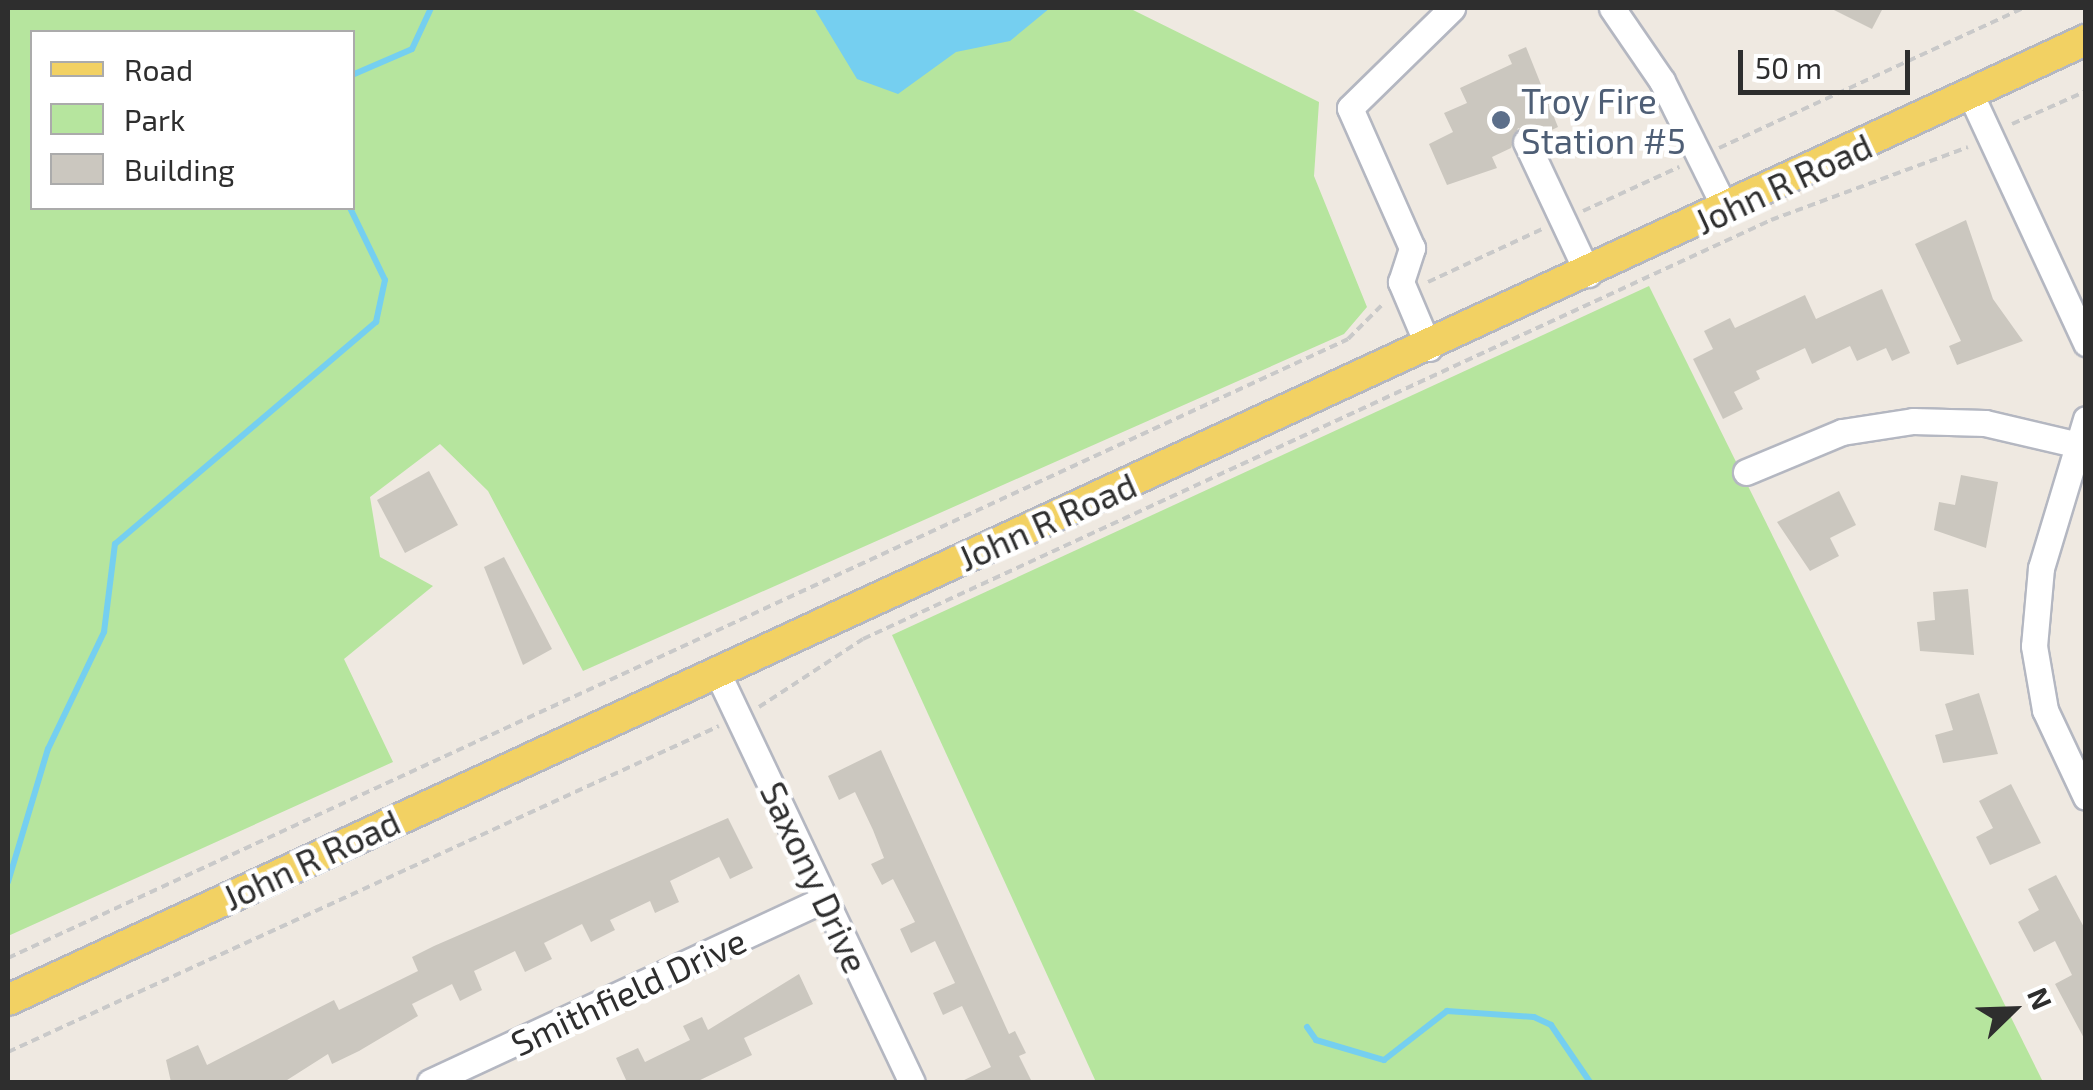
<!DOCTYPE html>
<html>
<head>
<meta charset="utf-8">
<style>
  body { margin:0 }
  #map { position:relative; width:2093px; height:1090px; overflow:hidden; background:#efe9e1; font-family:"Exo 2",sans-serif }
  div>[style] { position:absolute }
  .green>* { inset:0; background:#b6e59e }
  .water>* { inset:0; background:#75cff0 }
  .stream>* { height:6px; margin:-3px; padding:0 3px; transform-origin:3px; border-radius:3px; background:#75cff0 }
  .building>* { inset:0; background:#cbc7bf }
  .path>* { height:4px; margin-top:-2px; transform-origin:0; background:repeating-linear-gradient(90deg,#c9c9c9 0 8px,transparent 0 13px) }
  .roads { filter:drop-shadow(2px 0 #b4b7c1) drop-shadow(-2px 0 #b4b7c1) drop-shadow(0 2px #b4b7c1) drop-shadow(0 -2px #b4b7c1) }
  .minor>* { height:25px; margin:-12.5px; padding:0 12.5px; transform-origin:12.5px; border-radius:12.5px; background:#fff }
  .major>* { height:30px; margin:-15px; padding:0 15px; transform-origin:15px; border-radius:15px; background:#f2d163 }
  .dots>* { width:28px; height:28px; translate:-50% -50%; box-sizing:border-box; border:5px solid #fff; border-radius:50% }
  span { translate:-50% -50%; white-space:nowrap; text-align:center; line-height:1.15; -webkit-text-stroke:9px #fff; paint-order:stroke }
  .service-label { font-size:35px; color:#4e5e75 }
  .left { translate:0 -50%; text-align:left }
  .street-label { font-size:35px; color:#2e2e2e }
  .frame { position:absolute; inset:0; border:10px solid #2e2e2e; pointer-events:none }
  .legend { position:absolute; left:30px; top:30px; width:325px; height:180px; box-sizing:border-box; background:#fff; border:2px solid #ababab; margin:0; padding:12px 18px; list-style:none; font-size:30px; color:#2e2e2e }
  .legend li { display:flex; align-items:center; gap:20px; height:50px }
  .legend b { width:50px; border:2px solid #ababab }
  .north { position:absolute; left:1963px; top:960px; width:100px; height:100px; -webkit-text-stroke:8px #fff; paint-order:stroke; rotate:67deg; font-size:28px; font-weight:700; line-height:40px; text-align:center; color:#2e2e2e }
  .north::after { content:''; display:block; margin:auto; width:35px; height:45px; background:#2e2e2e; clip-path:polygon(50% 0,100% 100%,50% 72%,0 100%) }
  .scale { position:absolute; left:1738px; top:50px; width:172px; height:45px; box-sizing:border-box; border:5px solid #2e2e2e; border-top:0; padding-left:12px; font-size:30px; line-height:35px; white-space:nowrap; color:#2e2e2e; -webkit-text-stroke:8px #fff; paint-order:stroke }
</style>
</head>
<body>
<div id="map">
  <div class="green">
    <i style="clip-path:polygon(evenodd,8px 8px,1129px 8px,1319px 102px,1314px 176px,1367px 307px,1344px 334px,583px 671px,488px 491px,440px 444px,370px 497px,380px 557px,433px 586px,344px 659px,393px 762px,8px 936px,8px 8px,32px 32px,352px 32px,352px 208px,32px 208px,32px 32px)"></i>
    <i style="clip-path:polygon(1649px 286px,2043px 1082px,1096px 1082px,892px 635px)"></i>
  </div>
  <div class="water">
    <i style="clip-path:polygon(814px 8px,1050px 8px,1010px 41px,956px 52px,898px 94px,857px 79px)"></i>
  </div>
  <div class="stream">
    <i style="left:352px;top:75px;width:65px;rotate:-23.4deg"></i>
    <i style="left:412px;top:49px;width:45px;rotate:-65.1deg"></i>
    <i style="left:8px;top:882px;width:139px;rotate:-73.3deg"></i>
    <i style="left:48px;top:749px;width:130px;rotate:-64.4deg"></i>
    <i style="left:104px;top:632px;width:89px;rotate:-82.9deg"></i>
    <i style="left:115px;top:544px;width:343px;rotate:-40.4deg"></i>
    <i style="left:376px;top:322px;width:43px;rotate:-77.9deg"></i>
    <i style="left:385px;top:280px;width:80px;rotate:-115.9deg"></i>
    <i style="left:1307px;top:1027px;width:16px;rotate:55deg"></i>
    <i style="left:1316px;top:1040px;width:71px;rotate:16.4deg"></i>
    <i style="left:1384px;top:1060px;width:80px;rotate:-37.9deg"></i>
    <i style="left:1447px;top:1011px;width:87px;rotate:3.9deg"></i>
    <i style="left:1534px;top:1017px;width:19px;rotate:25deg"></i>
    <i style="left:1551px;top:1025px;width:69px;rotate:55.6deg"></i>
  </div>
  <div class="building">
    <i style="clip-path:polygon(1830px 8px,1883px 8px,1872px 29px)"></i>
    <i style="clip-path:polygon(1526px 47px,1558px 127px,1541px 135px,1518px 128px,1511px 148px,1492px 157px,1497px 168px,1447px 185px,1429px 144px,1453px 132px,1444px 113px,1467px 103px,1460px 88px,1512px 64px,1508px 55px)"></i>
    <i style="clip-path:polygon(1966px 220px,1993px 299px,2023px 341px,1957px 365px,1949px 346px,1961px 341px,1915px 244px)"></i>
    <i style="clip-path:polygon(1882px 289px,1910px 353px,1892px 361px,1886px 348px,1857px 361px,1850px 346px,1812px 364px,1805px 348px,1756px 371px,1760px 379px,1734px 392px,1743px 409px,1723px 419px,1693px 359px,1713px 349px,1704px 331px,1730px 318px,1735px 328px,1805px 295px,1816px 319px)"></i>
    <i style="clip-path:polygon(429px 471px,458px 525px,405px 553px,377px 500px)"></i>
    <i style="clip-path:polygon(1961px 475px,1998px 482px,1986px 548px,1934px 530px,1939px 502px,1955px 505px)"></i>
    <i style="clip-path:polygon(1839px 491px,1856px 525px,1830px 538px,1839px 556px,1810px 571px,1777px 522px)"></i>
    <i style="clip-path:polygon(504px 557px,552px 649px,523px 665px,484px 567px)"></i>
    <i style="clip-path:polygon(1968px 589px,1974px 655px,1920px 651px,1917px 622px,1935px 620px,1933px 592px)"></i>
    <i style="clip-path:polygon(1979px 693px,1998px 754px,1943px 763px,1935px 735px,1953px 730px,1945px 704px)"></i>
    <i style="clip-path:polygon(881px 750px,1009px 1034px,1015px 1031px,1026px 1053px,1019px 1056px,1032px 1082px,960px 1082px,991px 1067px,962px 1006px,943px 1015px,933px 993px,955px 983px,935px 941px,911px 953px,900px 929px,915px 922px,893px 879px,882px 885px,871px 864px,884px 858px,873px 830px,855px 792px,839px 800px,828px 776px)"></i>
    <i style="clip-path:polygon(2011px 784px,2041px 843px,1990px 865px,1976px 837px,1993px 828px,1979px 801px)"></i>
    <i style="clip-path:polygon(728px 818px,753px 868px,730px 879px,719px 857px,670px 881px,679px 902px,655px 913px,650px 901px,610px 920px,615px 930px,591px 942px,582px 924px,544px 943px,552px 959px,525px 972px,515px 951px,474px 971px,482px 990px,460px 1001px,452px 984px,412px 1004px,418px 1016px,359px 1051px,332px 1064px,328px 1054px,284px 1082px,171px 1082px,166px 1060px,198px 1045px,207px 1065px,334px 1000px,339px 1010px,418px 971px,412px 957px,434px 946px)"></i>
    <i style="clip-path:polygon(2056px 875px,2086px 931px,2086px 1042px,2055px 984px,2072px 975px,2055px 941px,2034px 952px,2018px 922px,2039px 910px,2028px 889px)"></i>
    <i style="clip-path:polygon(799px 974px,813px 1004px,744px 1038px,752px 1055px,696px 1082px,627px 1082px,616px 1058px,638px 1048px,645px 1062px,690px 1040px,683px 1026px,702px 1017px,708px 1030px)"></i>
  </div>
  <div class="path">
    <i style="left:2012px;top:124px;width:81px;rotate:-24deg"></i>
    <i style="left:1719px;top:148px;width:335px;rotate:-24.7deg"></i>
    <i style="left:1583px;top:211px;width:106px;rotate:-24.6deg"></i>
    <i style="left:1428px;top:282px;width:126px;rotate:-24.9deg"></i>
    <i style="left:759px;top:707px;width:124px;rotate:-33.2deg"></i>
    <i style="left:863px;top:639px;width:1000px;rotate:-24.77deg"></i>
    <i style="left:1771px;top:220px;width:210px;rotate:-20.3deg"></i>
    <i style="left:8px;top:958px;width:1476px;rotate:-24.79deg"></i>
    <i style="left:1348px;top:339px;width:51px;rotate:-45deg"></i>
    <i style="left:8px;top:1052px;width:782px;rotate:-24.63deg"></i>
  </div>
  <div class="roads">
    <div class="minor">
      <i style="left:1612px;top:8px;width:88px;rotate:55.6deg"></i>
      <i style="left:1662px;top:81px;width:144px;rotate:63.6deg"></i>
      <i style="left:1970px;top:93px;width:276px;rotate:65.1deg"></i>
      <i style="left:1526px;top:142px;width:146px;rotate:64.8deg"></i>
      <i style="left:1429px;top:348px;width:72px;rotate:-113deg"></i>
      <i style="left:1401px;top:282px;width:36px;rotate:-72deg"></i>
      <i style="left:1412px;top:248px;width:153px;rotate:-113.9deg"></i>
      <i style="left:1350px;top:108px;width:143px;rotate:-44.4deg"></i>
      <i style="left:2086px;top:419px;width:156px;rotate:106.8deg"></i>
      <i style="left:2041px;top:568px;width:78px;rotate:95.1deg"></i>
      <i style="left:2034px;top:646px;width:65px;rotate:80.2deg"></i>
      <i style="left:2045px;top:710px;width:96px;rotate:64.8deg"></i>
      <i style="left:1746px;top:472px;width:104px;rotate:-22.6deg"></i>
      <i style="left:1842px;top:432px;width:72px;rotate:-8.8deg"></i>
      <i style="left:1913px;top:421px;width:72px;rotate:1.6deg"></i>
      <i style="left:1985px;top:423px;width:97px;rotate:13.2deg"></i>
      <i style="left:717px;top:672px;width:454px;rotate:64.6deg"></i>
      <i style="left:430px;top:1082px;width:435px;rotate:-24.9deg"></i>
    </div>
    <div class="major">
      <i style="left:8px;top:1000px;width:2289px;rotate:-24.8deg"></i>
    </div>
  </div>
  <div class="dots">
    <i style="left:1501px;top:120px;background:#5c6f8a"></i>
  </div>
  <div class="service-label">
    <span class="left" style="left:1521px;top:120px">Troy Fire<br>Station #5</span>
  </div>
  <div class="street-label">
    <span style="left:1783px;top:183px;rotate:-25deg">John R Road</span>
    <span style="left:1047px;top:521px;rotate:-24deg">John R Road</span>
    <span style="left:311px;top:859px;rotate:-25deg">John R Road</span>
    <span style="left:815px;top:877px;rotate:65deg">Saxony Drive</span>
    <span style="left:628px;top:991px;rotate:-25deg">Smithfield Drive</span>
  </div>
  <div class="frame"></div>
  <ul class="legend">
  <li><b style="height:12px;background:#f2d163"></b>Road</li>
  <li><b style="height:28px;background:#b6e59e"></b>Park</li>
  <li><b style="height:28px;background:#cbc7bf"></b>Building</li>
  </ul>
  <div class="north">N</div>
  <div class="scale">50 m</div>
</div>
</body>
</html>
